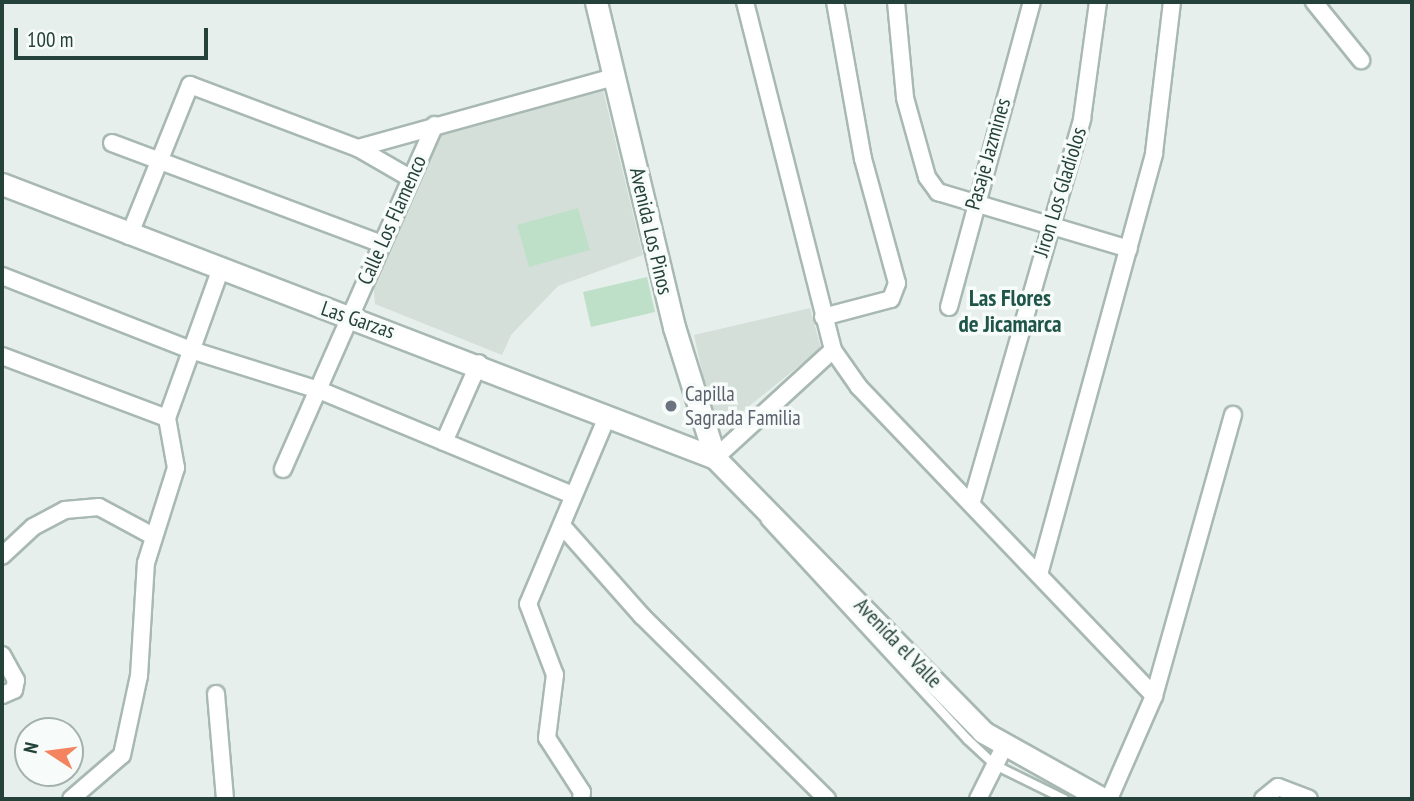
<!DOCTYPE html>
<html>
<head>
<meta charset="utf-8">
<style>
  body { margin:0 }
  #map { position:relative; width:1414px; height:801px; overflow:hidden; background:#e6efeb; font-family:"PT Sans Narrow",sans-serif }
  div>[style] { position:absolute }
  .built>* { inset:0; background:#d4dfda }
  .green>* { inset:0; background:#bfe0c8 }
  .roads { filter:drop-shadow(2px 0 #a8b8b2) drop-shadow(-2px 0 #a8b8b2) drop-shadow(0 2px #a8b8b2) drop-shadow(0 -2px #a8b8b2) }
  .lane>* { height:8px; margin:-4px; padding:0 4px; transform-origin:4px; border-radius:4px; background:#fff }
  .street>* { height:16px; margin:-8px; padding:0 8px; transform-origin:8px; border-radius:8px; background:#fff }
  .secondary>* { height:21px; margin:-10.5px; padding:0 10.5px; transform-origin:10.5px; border-radius:10.5px; background:#fff }
  .dots>* { width:19px; height:19px; translate:-50% -50%; box-sizing:border-box; border:4px solid #f7fbf9; border-radius:50% }
  span { translate:-50% -50%; white-space:nowrap; text-align:center; line-height:1.15; -webkit-text-stroke:7px #f7fbf9; paint-order:stroke }
  .street-label { font-size:21px; color:#24423a }
  .worship-label { font-size:21px; color:#5b616d }
  .left { translate:0 -50%; text-align:left }
  .neighbourhood-label { font-size:23px; color:#1f5548; font-weight:700 }
  .frame { position:absolute; inset:0; border:4px solid #24423a; pointer-events:none }
  .north { position:absolute; left:14px; top:717px; width:70px; height:70px; box-sizing:border-box; background:#f7fbf9; border:2px solid #a3b1ad; border-radius:50%; rotate:283deg; font-size:19px; font-weight:700; line-height:28px; text-align:center; color:#24423a }
  .north::after { content:''; display:block; margin:auto; width:24px; height:32px; background:#f4845f; clip-path:polygon(50% 0,100% 100%,50% 72%,0 100%) }
  .scale { position:absolute; left:14px; top:28px; width:194px; height:32px; box-sizing:border-box; border:4px solid #24423a; border-top:0; padding-left:9px; font-size:21px; line-height:24px; white-space:nowrap; color:#24423a; -webkit-text-stroke:5px #f7fbf9; paint-order:stroke }
</style>
</head>
<body>
<div id="map">
  <div class="built">
    <i style="clip-path:polygon(602px 86px,643px 255px,558px 286px,511px 335px,502px 355px,375px 304px,373px 279px,426px 146px,443px 127px)"></i>
    <i style="clip-path:polygon(810px 308px,821px 348px,722px 428px,711px 413px,694px 335px)"></i>
  </div>
  <div class="green">
    <i style="clip-path:polygon(578px 208px,590px 250px,529px 267px,517px 225px)"></i>
    <i style="clip-path:polygon(647px 277px,655px 312px,591px 327px,583px 292px)"></i>
  </div>
  <div class="roads">
    <div class="lane">
      <i style="left:766px;top:521px;width:297px;rotate:47.3deg"></i>
      <i style="left:967px;top:739px;width:38px;rotate:43deg"></i>
      <i style="left:995px;top:765px;width:77px;rotate:26.2deg"></i>
    </div>
    <div class="street">
      <i style="left:745px;top:2px;width:359px;rotate:75.8deg"></i>
      <i style="left:833px;top:350px;width:45px;rotate:54.9deg"></i>
      <i style="left:859px;top:387px;width:427px;rotate:46.3deg"></i>
      <i style="left:896px;top:2px;width:96px;rotate:84.6deg"></i>
      <i style="left:905px;top:98px;width:82px;rotate:74.4deg"></i>
      <i style="left:927px;top:177px;width:19px;rotate:54deg"></i>
      <i style="left:938px;top:192px;width:199px;rotate:16.6deg"></i>
      <i style="left:1314px;top:2px;width:75px;rotate:51deg"></i>
      <i style="left:112px;top:143px;width:286px;rotate:20.5deg"></i>
      <i style="left:358px;top:148px;width:60px;rotate:30deg"></i>
      <i style="left:129px;top:236px;width:163px;rotate:-68deg"></i>
      <i style="left:190px;top:85px;width:179px;rotate:20.6deg"></i>
      <i style="left:358px;top:148px;width:266px;rotate:-15.5deg"></i>
      <i style="left:2px;top:276px;width:203px;rotate:21.4deg"></i>
      <i style="left:191px;top:350px;width:134px;rotate:17.4deg"></i>
      <i style="left:319px;top:390px;width:275px;rotate:22.5deg"></i>
      <i style="left:949px;top:307px;width:316px;rotate:-74.8deg"></i>
      <i style="left:823px;top:317px;width:70px;rotate:-14.8deg"></i>
      <i style="left:891px;top:299px;width:17px;rotate:-69deg"></i>
      <i style="left:897px;top:283px;width:129px;rotate:-105.3deg"></i>
      <i style="left:863px;top:159px;width:159px;rotate:-100.1deg"></i>
      <i style="left:2px;top:356px;width:176px;rotate:20.6deg"></i>
      <i style="left:444px;top:442px;width:86px;rotate:-66.1deg"></i>
      <i style="left:715px;top:458px;width:160px;rotate:-42.5deg"></i>
      <i style="left:283px;top:469px;width:376px;rotate:-66.2deg"></i>
      <i style="left:972px;top:501px;width:398px;rotate:-73.9deg"></i>
      <i style="left:1082px;top:119px;width:118px;rotate:-82.2deg"></i>
      <i style="left:565px;top:529px;width:116px;rotate:48.5deg"></i>
      <i style="left:642px;top:616px;width:260px;rotate:44.7deg"></i>
      <i style="left:2px;top:556px;width:42px;rotate:-43.1deg"></i>
      <i style="left:33px;top:527px;width:36px;rotate:-28deg"></i>
      <i style="left:65px;top:510px;width:34px;rotate:-5deg"></i>
      <i style="left:99px;top:507px;width:61px;rotate:28.2deg"></i>
      <i style="left:1040px;top:571px;width:433px;rotate:-74.7deg"></i>
      <i style="left:1154px;top:153px;width:152px;rotate:-83.2deg"></i>
      <i style="left:2px;top:655px;width:29px;rotate:61deg"></i>
      <i style="left:16px;top:680px;width:10px;rotate:101deg"></i>
      <i style="left:14px;top:690px;width:13px;rotate:157deg"></i>
      <i style="left:216px;top:694px;width:105px;rotate:85.1deg"></i>
      <i style="left:71px;top:799px;width:67px;rotate:-40.8deg"></i>
      <i style="left:122px;top:755px;width:81px;rotate:-77.9deg"></i>
      <i style="left:139px;top:676px;width:113px;rotate:-86.5deg"></i>
      <i style="left:146px;top:563px;width:100px;rotate:-72.5deg"></i>
      <i style="left:176px;top:468px;width:51px;rotate:-100.2deg"></i>
      <i style="left:167px;top:418px;width:156px;rotate:-70.2deg"></i>
      <i style="left:581px;top:799px;width:7px;rotate:-82deg"></i>
      <i style="left:582px;top:792px;width:64px;rotate:-122.9deg"></i>
      <i style="left:547px;top:738px;width:64px;rotate:-82.8deg"></i>
      <i style="left:555px;top:675px;width:76px;rotate:-110.8deg"></i>
      <i style="left:528px;top:604px;width:205px;rotate:-67.1deg"></i>
      <i style="left:978px;top:799px;width:58px;rotate:-63.4deg"></i>
      <i style="left:1109px;top:799px;width:112px;rotate:-66.4deg"></i>
      <i style="left:1154px;top:696px;width:292px;rotate:-74.3deg"></i>
      <i style="left:1263px;top:799px;width:19px;rotate:-39deg"></i>
      <i style="left:1278px;top:787px;width:33px;rotate:21deg"></i>
    </div>
    <div class="secondary">
      <i style="left:596px;top:2px;width:334px;rotate:76.5deg"></i>
      <i style="left:674px;top:327px;width:137px;rotate:72.6deg"></i>
      <i style="left:2px;top:184px;width:764px;rotate:21.02deg"></i>
      <i style="left:715px;top:458px;width:383px;rotate:45.6deg"></i>
      <i style="left:983px;top:732px;width:137px;rotate:29.2deg"></i>
    </div>
  </div>
  <div class="dots">
    <i style="left:671px;top:406px;background:#6b7280"></i>
  </div>
  <div class="street-label">
    <span style="left:988px;top:154px;rotate:-74deg">Pasaje Jazmines</span>
    <span style="left:1060px;top:192px;rotate:-73deg">Jiron Los Gladiolos</span>
    <span style="left:392px;top:220px;rotate:-66deg">Calle Los Flamenco</span>
    <span style="left:651px;top:231px;rotate:77deg">Avenida Los Pinos</span>
    <span style="left:358px;top:320px;rotate:19deg">Las Garzas</span>
    <span style="left:898px;top:643px;rotate:46deg">Avenida el Valle</span>
  </div>
  <div class="worship-label">
    <span class="left" style="left:685px;top:406px">Capilla<br>Sagrada Familia</span>
  </div>
  <div class="neighbourhood-label">
    <span style="left:1010px;top:311px">Las Flores<br>de Jicamarca</span>
  </div>
  <div class="frame"></div>
  <div class="north">N</div>
  <div class="scale">100 m</div>
</div>
</body>
</html>
